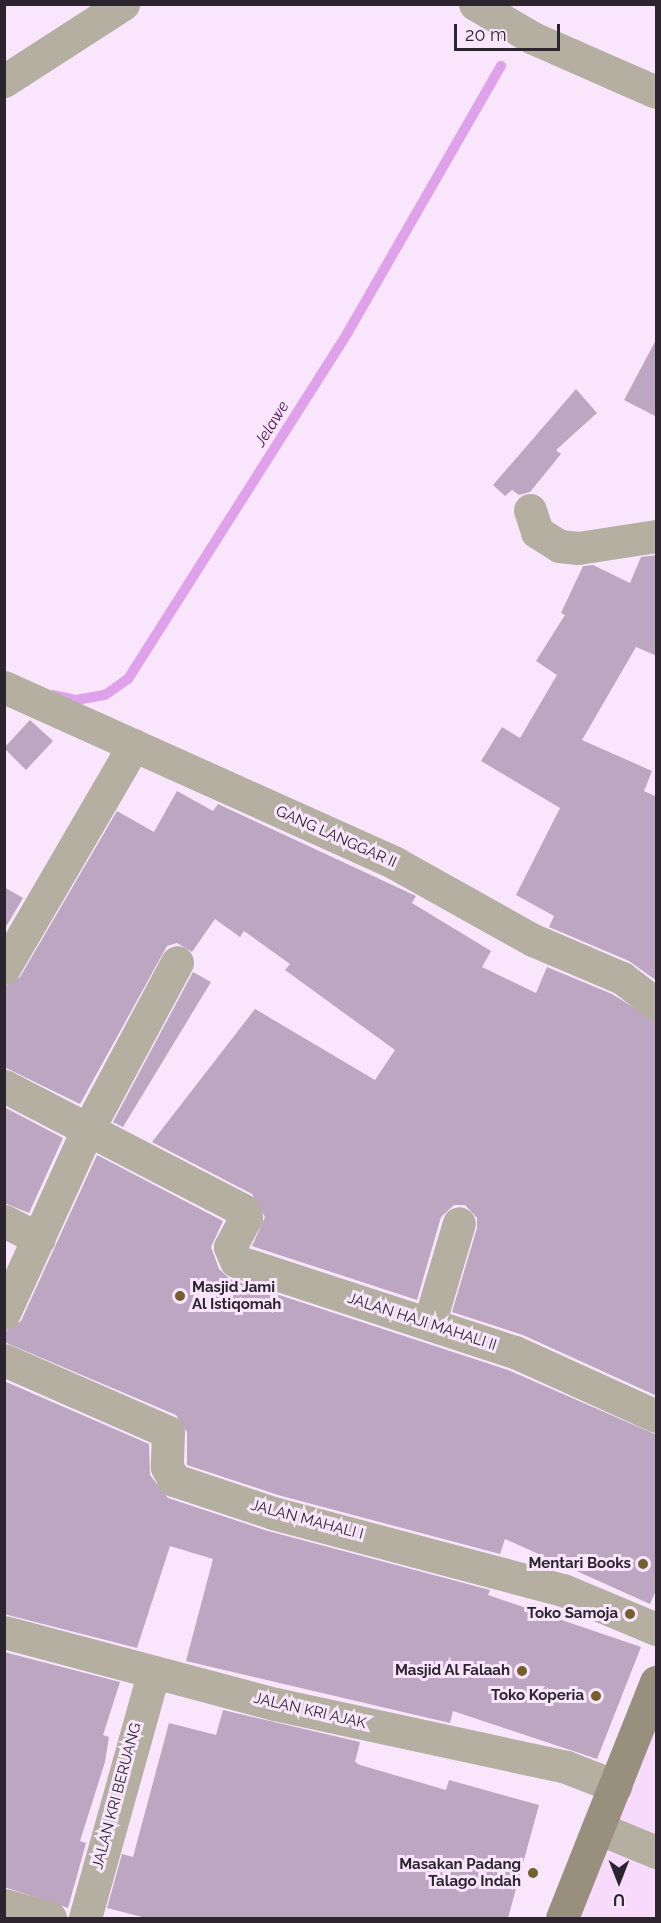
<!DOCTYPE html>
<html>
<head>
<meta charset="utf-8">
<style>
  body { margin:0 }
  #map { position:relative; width:661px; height:1923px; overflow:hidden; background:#f9e6fd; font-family:Raleway,sans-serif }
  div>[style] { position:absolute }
  .built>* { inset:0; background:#f7dafc }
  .stream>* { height:10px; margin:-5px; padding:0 5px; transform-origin:5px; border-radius:5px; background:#dfa2ea }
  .building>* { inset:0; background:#bda6c1 }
  .street>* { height:33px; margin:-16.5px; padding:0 16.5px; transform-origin:16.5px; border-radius:16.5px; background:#b4afa1 }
  .secondary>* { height:33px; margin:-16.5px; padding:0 16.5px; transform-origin:16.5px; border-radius:16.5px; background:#98907c }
  .dots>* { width:16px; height:16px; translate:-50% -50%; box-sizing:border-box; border:3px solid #f9e6fd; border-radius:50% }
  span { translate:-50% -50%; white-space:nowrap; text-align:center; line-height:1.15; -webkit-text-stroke:6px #f9e6fd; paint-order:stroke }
  .street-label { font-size:15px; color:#2c242e }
  .poi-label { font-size:15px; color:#2c242e; font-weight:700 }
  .left { translate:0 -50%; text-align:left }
  .right { translate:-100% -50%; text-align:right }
  .water-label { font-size:16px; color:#450e4f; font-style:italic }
  .frame { position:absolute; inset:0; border:6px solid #2c242e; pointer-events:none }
  .north { position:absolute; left:589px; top:1851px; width:60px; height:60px; -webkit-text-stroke:4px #f9e6fd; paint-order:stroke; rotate:180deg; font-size:16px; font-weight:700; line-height:24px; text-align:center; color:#2c242e }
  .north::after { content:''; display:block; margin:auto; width:21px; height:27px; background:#2c242e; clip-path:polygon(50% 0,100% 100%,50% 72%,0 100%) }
  .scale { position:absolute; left:454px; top:24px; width:106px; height:27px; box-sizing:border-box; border:3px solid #2c242e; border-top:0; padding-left:8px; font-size:18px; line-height:21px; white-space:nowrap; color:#2c242e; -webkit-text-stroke:4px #f9e6fd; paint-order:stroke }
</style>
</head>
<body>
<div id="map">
  <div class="built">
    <i style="clip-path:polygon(656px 1658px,656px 1918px,557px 1918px,583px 1819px)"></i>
  </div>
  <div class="stream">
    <i style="left:54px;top:695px;width:23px;rotate:13deg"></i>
    <i style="left:76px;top:700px;width:29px;rotate:-10deg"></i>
    <i style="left:105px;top:695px;width:28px;rotate:-35deg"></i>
    <i style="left:128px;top:679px;width:411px;rotate:-57.6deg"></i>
    <i style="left:348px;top:332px;width:307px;rotate:-60.1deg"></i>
  </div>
  <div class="building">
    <i style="clip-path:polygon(657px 338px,657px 417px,624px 400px)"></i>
    <i style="clip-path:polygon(576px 389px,597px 413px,556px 450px,561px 454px,530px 492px,519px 495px,512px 490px,505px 496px,493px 485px)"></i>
    <i style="clip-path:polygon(657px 555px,657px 656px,636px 647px,582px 740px,652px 771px,644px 791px,657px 797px,657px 981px,629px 961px,549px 927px,554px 916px,516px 895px,560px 808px,481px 761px,502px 727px,520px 738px,557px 675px,536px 661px,565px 615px,561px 613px,583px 566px,593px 565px,630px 583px,641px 557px)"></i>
    <i style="clip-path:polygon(30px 720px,53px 741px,26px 770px,4px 748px)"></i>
    <i style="clip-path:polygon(177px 791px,213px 811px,218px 804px,416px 896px,412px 903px,491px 951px,482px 967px,536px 993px,547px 967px,612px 994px,657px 1022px,657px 1396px,523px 1335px,452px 1312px,477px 1228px,477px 1218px,465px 1205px,454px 1205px,441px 1217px,417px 1300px,252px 1246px,265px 1217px,252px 1194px,152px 1142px,255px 1009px,375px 1080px,395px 1050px,285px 970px,290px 964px,244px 931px,240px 937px,215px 919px,192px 952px,177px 943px,167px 946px,80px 1104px,4px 1067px,4px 987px,20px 977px,117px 811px,154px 832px)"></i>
    <i style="clip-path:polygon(4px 887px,23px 898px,4px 930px)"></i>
    <i style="clip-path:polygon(193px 972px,211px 982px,123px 1127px,113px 1122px)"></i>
    <i style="clip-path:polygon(4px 1107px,63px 1138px,29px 1213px,4px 1203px)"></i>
    <i style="clip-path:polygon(97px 1155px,223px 1221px,211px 1247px,219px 1269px,230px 1279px,508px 1370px,657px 1435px,657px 1588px,650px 1604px,505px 1539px,500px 1554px,278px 1495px,187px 1465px,187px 1432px,176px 1415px,4px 1342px,4px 1332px,21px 1321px)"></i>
    <i style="clip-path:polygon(4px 1381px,149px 1444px,150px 1475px,168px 1498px,268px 1531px,490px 1590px,488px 1595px,641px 1647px,597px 1759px,453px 1711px,450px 1723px,186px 1661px,213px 1559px,170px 1546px,137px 1648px,4px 1614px)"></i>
    <i style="clip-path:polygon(4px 1652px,120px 1682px,103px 1735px,109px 1737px,105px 1762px,80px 1841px,86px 1843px,68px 1908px,4px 1887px)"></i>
    <i style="clip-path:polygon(223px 1710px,360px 1742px,355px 1762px,360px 1765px,446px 1790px,449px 1780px,539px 1805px,508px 1918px,146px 1918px,107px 1908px,122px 1854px,133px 1857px,169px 1723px,216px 1735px)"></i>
  </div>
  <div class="street">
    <i style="left:475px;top:4px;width:67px;rotate:30.4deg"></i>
    <i style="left:533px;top:38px;width:134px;rotate:23.7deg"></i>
    <i style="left:4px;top:81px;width:142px;rotate:-32.9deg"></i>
    <i style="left:530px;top:510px;width:23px;rotate:72deg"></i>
    <i style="left:537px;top:532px;width:26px;rotate:32deg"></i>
    <i style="left:559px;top:546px;width:19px;rotate:6deg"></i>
    <i style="left:578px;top:548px;width:79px;rotate:-8.7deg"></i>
    <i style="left:4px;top:687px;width:429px;rotate:24.2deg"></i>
    <i style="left:395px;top:863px;width:158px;rotate:29.2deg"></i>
    <i style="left:533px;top:940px;width:97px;rotate:23.1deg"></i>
    <i style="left:622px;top:978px;width:43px;rotate:37.4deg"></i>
    <i style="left:4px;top:968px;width:258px;rotate:-59.8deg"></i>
    <i style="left:4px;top:1086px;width:269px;rotate:27.4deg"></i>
    <i style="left:243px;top:1210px;width:8px;rotate:67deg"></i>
    <i style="left:246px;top:1217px;width:34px;rotate:118deg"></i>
    <i style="left:230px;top:1247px;width:15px;rotate:67deg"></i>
    <i style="left:236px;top:1261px;width:293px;rotate:18.1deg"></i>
    <i style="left:515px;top:1352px;width:155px;rotate:24.4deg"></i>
    <i style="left:4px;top:1221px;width:39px;rotate:27deg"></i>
    <i style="left:4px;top:1313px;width:202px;rotate:-65.5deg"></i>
    <i style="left:88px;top:1129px;width:189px;rotate:-61.9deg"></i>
    <i style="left:429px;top:1324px;width:105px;rotate:-73.5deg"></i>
    <i style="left:4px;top:1360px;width:179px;rotate:23.7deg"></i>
    <i style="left:168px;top:1432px;width:35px;rotate:92deg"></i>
    <i style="left:167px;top:1467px;width:15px;rotate:62deg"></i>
    <i style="left:174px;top:1480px;width:104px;rotate:18.4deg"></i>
    <i style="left:273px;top:1513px;width:300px;rotate:14.9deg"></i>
    <i style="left:563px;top:1590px;width:101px;rotate:22.8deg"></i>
    <i style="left:4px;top:1632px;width:280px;rotate:14.9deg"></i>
    <i style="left:275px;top:1704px;width:298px;rotate:12.2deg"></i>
    <i style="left:566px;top:1767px;width:53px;rotate:21.2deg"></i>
    <i style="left:598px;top:1828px;width:63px;rotate:22.5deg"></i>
    <i style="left:4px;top:1905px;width:48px;rotate:15.8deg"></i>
    <i style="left:85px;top:1918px;width:252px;rotate:-74.4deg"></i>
  </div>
  <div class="secondary">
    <i style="left:562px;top:1918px;width:254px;rotate:-68.3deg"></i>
  </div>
  <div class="dots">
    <i style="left:180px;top:1296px;background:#73602e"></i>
    <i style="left:643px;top:1564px;background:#73602e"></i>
    <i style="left:630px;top:1614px;background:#73602e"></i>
    <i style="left:522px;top:1671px;background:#73602e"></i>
    <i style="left:596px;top:1696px;background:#73602e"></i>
    <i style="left:533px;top:1873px;background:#73602e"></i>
  </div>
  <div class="street-label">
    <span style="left:336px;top:837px;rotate:24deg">GANG LANGGAR II</span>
    <span style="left:422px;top:1322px;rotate:18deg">JALAN HAJI MAHALI II</span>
    <span style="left:307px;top:1520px;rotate:15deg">JALAN MAHALI I</span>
    <span style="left:310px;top:1711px;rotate:13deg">JALAN KRI AJAK</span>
    <span style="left:117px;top:1796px;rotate:-75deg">JALAN KRI BERUANG</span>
  </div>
  <div class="poi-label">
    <span class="left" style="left:192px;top:1296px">Masjid Jami<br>Al Istiqomah</span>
    <span class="right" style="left:631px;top:1564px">Mentari Books</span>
    <span class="right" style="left:618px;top:1614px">Toko Samoja</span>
    <span class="right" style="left:510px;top:1671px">Masjid Al Falaah</span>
    <span class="right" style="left:584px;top:1696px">Toko Koperia</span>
    <span class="right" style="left:521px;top:1873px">Masakan Padang<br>Talago Indah</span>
  </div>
  <div class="water-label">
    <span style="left:272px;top:424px;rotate:-58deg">Jelawe</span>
  </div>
  <div class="frame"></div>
  <div class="north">U</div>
  <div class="scale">20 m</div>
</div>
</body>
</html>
